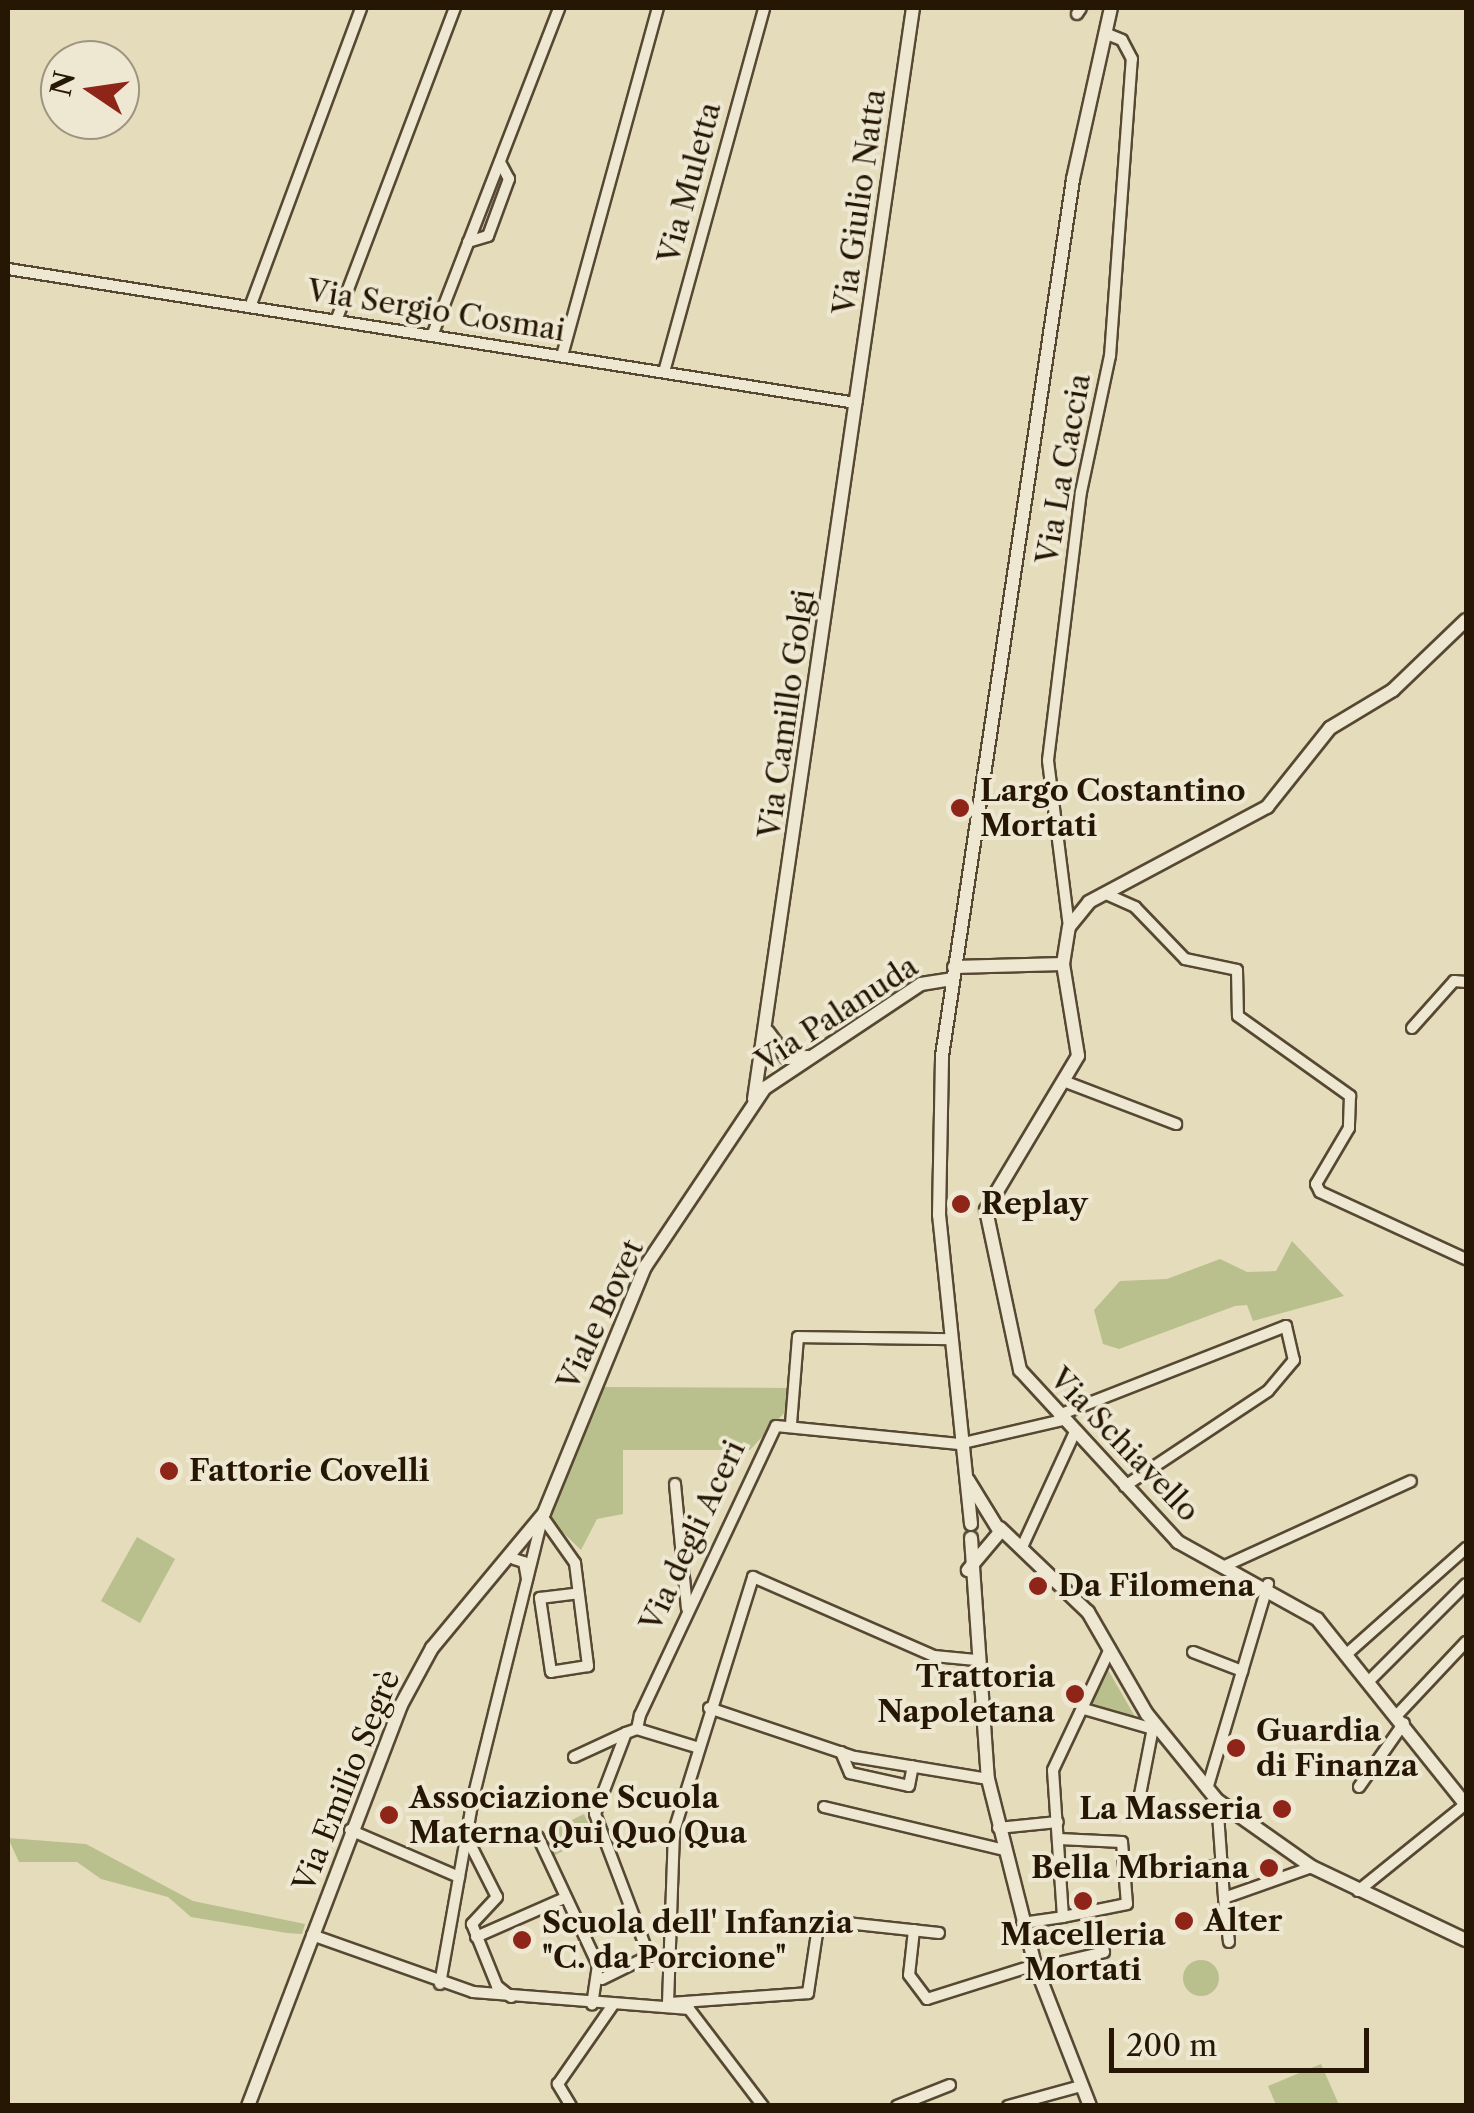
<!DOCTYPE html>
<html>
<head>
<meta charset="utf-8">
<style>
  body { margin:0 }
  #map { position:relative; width:1474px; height:2113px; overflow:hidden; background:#e5dcbc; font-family:"Libre Caslon Text",serif }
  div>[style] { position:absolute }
  .green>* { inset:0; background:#b9bf8d }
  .round { border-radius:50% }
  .roads { filter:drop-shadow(2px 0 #564832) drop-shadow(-2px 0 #564832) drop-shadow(0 2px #564832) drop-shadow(0 -2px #564832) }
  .minor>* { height:10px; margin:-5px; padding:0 5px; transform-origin:5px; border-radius:5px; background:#eee8d3 }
  .tertiary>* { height:12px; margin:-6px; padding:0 6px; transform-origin:6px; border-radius:6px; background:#eee8d3 }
  .dots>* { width:28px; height:28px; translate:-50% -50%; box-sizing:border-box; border:5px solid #eee8d3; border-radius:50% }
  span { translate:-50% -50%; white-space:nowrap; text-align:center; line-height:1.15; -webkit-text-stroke:8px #eee8d3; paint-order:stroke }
  .street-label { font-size:30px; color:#261704 }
  .poi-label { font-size:30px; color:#261704; font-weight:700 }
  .left { translate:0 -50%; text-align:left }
  .right { translate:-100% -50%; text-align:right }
  .frame { position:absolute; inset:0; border:10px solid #261704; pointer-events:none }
  .north { position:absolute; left:40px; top:40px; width:100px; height:100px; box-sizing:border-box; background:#eee8d3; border:2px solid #9e9480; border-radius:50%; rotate:283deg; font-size:28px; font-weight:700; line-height:40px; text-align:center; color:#261704 }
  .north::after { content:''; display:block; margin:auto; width:35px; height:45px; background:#8f2418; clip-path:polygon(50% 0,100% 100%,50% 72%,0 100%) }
  .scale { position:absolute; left:1109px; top:2028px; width:260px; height:45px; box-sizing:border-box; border:5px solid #261704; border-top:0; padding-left:12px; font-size:30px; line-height:35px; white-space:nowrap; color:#261704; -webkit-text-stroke:8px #eee8d3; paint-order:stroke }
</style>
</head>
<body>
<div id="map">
  <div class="green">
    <i style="clip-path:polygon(1292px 1241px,1344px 1296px,1253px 1321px,1247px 1305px,1235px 1306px,1119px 1349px,1103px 1344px,1094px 1310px,1120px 1281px,1167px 1279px,1220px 1259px,1247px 1272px,1276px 1271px)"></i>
    <i style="clip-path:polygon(601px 1387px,789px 1388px,785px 1412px,750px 1450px,623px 1450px,623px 1514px,597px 1519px,581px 1550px,549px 1519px)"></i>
    <i style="clip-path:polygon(137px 1537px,175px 1559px,140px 1623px,101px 1601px)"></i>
    <i style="clip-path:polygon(1104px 1663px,1141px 1727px,1091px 1706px)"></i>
    <i style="clip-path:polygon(584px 1814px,594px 1836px,553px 1856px,543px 1834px)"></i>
    <i style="clip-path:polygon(8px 1838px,86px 1844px,193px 1901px,305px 1924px,302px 1934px,287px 1933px,191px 1917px,168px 1897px,101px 1879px,77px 1862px,19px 1862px)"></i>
    <i class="round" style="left:1183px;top:1960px;width:36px;height:36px"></i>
    <i style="clip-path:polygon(1321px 2064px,1339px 2105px,1276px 2105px,1268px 2086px)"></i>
  </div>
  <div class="roads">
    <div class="minor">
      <i style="left:1077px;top:14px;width:7px;rotate:-56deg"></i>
      <i style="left:468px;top:242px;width:21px;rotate:-17deg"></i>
      <i style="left:488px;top:236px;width:61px;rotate:-69.8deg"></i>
      <i style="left:509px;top:179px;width:19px;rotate:-118deg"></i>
      <i style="left:8px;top:269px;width:859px;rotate:8.98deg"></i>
      <i style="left:250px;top:307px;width:319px;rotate:-69.6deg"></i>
      <i style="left:336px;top:321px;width:335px;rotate:-69.2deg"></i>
      <i style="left:432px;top:336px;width:352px;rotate:-68.8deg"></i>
      <i style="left:562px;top:356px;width:361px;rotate:-74.6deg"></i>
      <i style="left:664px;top:372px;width:377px;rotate:-74.6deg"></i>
      <i style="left:1106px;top:894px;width:32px;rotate:24deg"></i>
      <i style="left:1135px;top:907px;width:72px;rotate:46.1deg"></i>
      <i style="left:1185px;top:959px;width:53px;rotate:11.9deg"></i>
      <i style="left:1237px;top:970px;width:46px;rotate:88.8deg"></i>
      <i style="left:1238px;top:1016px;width:138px;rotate:35.5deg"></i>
      <i style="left:1350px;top:1096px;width:32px;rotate:92deg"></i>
      <i style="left:1349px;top:1128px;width:65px;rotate:120.5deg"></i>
      <i style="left:1316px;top:1184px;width:9px;rotate:63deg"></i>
      <i style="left:1320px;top:1192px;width:161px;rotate:24.7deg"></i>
      <i style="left:1069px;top:927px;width:168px;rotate:-97.2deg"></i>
      <i style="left:1048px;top:760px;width:270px;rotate:-83deg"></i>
      <i style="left:1081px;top:492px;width:139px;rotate:-78deg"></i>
      <i style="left:1110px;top:356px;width:298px;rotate:-85.8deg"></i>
      <i style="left:1132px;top:59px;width:21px;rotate:-118deg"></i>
      <i style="left:1122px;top:40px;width:18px;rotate:-158deg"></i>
      <i style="left:1412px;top:1028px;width:63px;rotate:-48.2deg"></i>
      <i style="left:1454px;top:981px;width:12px;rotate:5deg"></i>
      <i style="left:1066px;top:1082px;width:118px;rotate:20.9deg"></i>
      <i style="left:1059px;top:1415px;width:244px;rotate:-21.4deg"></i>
      <i style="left:1286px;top:1326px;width:35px;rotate:77deg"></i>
      <i style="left:1294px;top:1360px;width:40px;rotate:130deg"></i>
      <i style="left:1268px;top:1391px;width:172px;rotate:146.4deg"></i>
      <i style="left:791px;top:1424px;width:87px;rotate:-85.4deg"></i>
      <i style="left:798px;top:1337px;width:151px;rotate:0.8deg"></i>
      <i style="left:675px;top:1484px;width:125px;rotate:84.5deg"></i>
      <i style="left:544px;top:1519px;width:54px;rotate:54.8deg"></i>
      <i style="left:575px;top:1563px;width:104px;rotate:82.8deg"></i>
      <i style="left:588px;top:1666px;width:37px;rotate:171deg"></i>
      <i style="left:551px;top:1672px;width:75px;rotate:-98.5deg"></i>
      <i style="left:540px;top:1598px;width:38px;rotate:-7deg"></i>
      <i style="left:1022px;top:1547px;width:127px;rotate:-65.3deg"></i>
      <i style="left:514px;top:1559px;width:10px;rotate:17deg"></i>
      <i style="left:524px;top:1562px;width:17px;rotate:80deg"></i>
      <i style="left:1227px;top:1565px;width:202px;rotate:-24.5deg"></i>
      <i style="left:1193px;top:1652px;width:53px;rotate:21.2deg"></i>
      <i style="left:1349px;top:1652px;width:157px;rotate:-41.6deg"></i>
      <i style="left:1371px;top:1679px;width:134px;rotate:-45deg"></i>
      <i style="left:709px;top:1708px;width:154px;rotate:18.6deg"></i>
      <i style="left:855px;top:1757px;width:135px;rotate:9.4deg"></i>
      <i style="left:1084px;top:1709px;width:79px;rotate:16.1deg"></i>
      <i style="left:1399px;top:1713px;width:98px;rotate:-46.7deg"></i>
      <i style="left:696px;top:1747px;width:62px;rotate:-163deg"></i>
      <i style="left:637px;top:1729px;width:14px;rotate:-78deg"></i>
      <i style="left:640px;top:1715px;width:319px;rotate:-64.8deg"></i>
      <i style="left:776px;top:1426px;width:184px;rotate:5.6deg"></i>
      <i style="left:959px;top:1444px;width:107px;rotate:-13deg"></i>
      <i style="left:841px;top:1752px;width:23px;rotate:67deg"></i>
      <i style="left:850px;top:1773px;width:60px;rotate:12.4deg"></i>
      <i style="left:909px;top:1786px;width:20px;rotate:-79deg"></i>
      <i style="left:574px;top:1757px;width:57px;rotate:-24.8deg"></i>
      <i style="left:1359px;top:1787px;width:78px;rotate:-54.9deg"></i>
      <i style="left:1207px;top:1789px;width:214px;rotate:-73.4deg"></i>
      <i style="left:1217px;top:1800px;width:98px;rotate:85.9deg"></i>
      <i style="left:824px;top:1807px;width:185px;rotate:13.4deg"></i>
      <i style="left:1137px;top:1810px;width:78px;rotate:-79deg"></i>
      <i style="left:998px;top:1828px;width:60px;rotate:-5.7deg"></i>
      <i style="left:350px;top:1830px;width:119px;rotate:23.3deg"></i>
      <i style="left:466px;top:1836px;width:68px;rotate:63.1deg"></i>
      <i style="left:497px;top:1897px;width:37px;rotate:133deg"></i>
      <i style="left:472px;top:1924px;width:67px;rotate:68deg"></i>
      <i style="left:497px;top:1986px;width:18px;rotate:38deg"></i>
      <i style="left:538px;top:1837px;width:141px;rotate:64.9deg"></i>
      <i style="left:598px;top:1965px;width:40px;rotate:98.5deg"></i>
      <i style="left:1059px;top:1839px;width:63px;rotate:2.7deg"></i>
      <i style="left:1122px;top:1842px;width:62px;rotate:85.4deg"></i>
      <i style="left:1127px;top:1904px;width:65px;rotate:168.5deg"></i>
      <i style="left:1172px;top:1873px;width:48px;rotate:-9.7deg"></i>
      <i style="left:1358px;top:1891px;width:139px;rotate:-38.9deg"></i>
      <i style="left:1022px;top:1923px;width:41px;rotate:-8.3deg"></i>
      <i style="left:1063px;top:1917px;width:147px;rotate:-93.9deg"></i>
      <i style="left:1053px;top:1770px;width:134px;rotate:-64.8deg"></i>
      <i style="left:914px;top:1930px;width:45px;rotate:96.3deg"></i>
      <i style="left:909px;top:1975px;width:30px;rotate:53deg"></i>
      <i style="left:927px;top:1999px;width:113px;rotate:-17.5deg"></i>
      <i style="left:939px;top:1933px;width:121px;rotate:-173.8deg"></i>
      <i style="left:819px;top:1920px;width:74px;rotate:98.6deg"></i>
      <i style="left:808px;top:1993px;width:140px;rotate:175.9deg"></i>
      <i style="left:668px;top:2003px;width:172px;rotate:-88deg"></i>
      <i style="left:674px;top:1831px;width:266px;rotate:-72.7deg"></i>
      <i style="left:753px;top:1577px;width:197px;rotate:23.6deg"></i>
      <i style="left:934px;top:1656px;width:42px;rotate:5.4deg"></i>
      <i style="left:312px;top:1935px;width:171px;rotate:19.5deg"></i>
      <i style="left:473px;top:1992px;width:217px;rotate:4.5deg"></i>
      <i style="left:689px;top:2009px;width:122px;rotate:52.7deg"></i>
      <i style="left:476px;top:1937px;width:97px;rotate:-23.7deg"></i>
      <i style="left:1229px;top:1942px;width:44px;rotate:-96.5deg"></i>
      <i style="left:1224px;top:1898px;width:93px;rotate:-19.4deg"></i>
      <i style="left:1036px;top:1968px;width:70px;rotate:-13.2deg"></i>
      <i style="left:602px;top:1979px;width:52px;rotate:-26.1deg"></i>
      <i style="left:649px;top:1956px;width:152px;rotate:-110.8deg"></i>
      <i style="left:595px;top:1814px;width:87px;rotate:-69.1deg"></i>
      <i style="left:626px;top:1733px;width:12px;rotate:-20deg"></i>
      <i style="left:440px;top:1984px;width:193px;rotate:-79.9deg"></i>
      <i style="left:474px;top:1794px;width:286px;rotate:-76.1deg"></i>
      <i style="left:571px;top:2106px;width:26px;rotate:-121deg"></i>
      <i style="left:558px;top:2084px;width:96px;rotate:-55.2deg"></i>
      <i style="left:897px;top:2106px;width:57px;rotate:-21.6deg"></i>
      <i style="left:1008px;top:2106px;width:76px;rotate:-15.3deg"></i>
    </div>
    <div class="tertiary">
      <i style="left:1063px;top:964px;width:93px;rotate:80.7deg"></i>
      <i style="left:1078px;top:1056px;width:179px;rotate:120.9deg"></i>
      <i style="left:986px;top:1210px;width:164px;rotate:78deg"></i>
      <i style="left:1020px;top:1370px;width:234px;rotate:47.4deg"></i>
      <i style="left:1178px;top:1542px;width:159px;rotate:29deg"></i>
      <i style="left:1317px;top:1619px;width:238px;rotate:51.3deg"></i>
      <i style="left:954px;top:967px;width:109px;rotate:-1.6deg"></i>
      <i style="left:1063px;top:964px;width:37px;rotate:-81deg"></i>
      <i style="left:1069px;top:927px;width:32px;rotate:-51deg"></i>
      <i style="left:1089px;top:902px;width:202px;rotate:-28.1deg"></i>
      <i style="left:1267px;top:807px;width:101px;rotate:-51.4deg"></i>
      <i style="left:1330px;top:728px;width:74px;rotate:-31.1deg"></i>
      <i style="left:1393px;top:690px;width:101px;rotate:-43.8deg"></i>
      <i style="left:768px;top:1032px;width:32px;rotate:54deg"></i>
      <i style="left:787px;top:1058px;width:21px;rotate:-3deg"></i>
      <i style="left:754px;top:1099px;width:1103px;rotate:-81.71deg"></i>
      <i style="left:968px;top:1480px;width:61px;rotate:58.4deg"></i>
      <i style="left:1000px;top:1532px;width:50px;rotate:130.1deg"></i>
      <i style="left:971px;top:1524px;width:311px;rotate:-95.9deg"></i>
      <i style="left:939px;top:1215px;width:159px;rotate:-88.9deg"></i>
      <i style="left:942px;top:1056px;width:887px;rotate:-81.5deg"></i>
      <i style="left:1073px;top:179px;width:175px;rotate:-77.5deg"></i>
      <i style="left:1000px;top:1528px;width:122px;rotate:43.7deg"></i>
      <i style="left:1088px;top:1612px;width:118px;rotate:60deg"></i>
      <i style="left:1147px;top:1714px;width:111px;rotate:50.9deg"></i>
      <i style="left:1217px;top:1800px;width:116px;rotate:35.2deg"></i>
      <i style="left:1312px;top:1867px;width:170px;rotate:25.4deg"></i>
      <i style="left:971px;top:1538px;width:242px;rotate:86deg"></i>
      <i style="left:988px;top:1779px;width:192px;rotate:75.8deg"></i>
      <i style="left:1035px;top:1965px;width:151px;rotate:68.7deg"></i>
      <i style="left:248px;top:2106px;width:429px;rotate:-69.1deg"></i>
      <i style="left:401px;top:1705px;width:65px;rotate:-61.5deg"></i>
      <i style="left:432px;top:1648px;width:175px;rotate:-50.3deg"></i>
      <i style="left:544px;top:1513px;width:266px;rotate:-67.7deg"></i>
      <i style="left:645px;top:1267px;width:216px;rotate:-56.2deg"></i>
      <i style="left:765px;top:1088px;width:187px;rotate:-33.7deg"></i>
      <i style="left:921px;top:984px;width:31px;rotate:-9deg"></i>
    </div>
  </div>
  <div class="dots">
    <i style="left:960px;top:808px;background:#8f2418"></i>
    <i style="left:961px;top:1204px;background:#8f2418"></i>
    <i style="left:169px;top:1471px;background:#8f2418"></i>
    <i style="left:1038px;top:1586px;background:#8f2418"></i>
    <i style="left:1075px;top:1694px;background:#8f2418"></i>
    <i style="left:1236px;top:1748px;background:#8f2418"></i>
    <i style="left:1282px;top:1809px;background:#8f2418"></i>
    <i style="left:389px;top:1815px;background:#8f2418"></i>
    <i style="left:1269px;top:1868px;background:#8f2418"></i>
    <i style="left:1083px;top:1901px;background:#8f2418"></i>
    <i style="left:1184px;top:1921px;background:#8f2418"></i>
    <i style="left:522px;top:1940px;background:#8f2418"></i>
  </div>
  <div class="street-label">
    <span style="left:690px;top:183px;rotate:-75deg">Via Muletta</span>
    <span style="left:860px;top:202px;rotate:-82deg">Via Giulio Natta</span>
    <span style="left:436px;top:311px;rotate:9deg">Via Sergio Cosmai</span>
    <span style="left:1064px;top:469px;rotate:-80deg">Via La Caccia</span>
    <span style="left:787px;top:714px;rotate:-82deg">Via Camillo Golgi</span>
    <span style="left:837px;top:1014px;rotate:-33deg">Via Palanuda</span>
    <span style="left:601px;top:1315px;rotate:-65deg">Viale Bovet</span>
    <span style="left:1124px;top:1445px;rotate:46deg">Via Schiavello</span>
    <span style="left:693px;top:1536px;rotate:-65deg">Via degli Aceri</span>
    <span style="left:347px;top:1781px;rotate:-68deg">Via Emilio Segrè</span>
  </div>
  <div class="poi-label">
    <span class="left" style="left:980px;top:808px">Largo Costantino<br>Mortati</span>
    <span class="left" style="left:981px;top:1204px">Replay</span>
    <span class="left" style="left:189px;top:1471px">Fattorie Covelli</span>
    <span class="left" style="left:1058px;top:1586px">Da Filomena</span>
    <span class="right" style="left:1055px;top:1694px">Trattoria<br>Napoletana</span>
    <span class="left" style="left:1256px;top:1748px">Guardia<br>di Finanza</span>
    <span class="left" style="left:409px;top:1815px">Associazione Scuola<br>Materna Qui Quo Qua</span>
    <span class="right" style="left:1262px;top:1809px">La Masseria</span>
    <span class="right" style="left:1249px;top:1868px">Bella Mbriana</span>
    <span class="left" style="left:1204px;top:1921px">Alter</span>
    <span class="left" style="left:542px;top:1940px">Scuola dell' Infanzia<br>"C. da Porcione"</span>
    <span style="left:1083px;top:1952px">Macelleria<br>Mortati</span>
  </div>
  <div class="frame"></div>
  <div class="north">N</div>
  <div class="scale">200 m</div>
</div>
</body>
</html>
